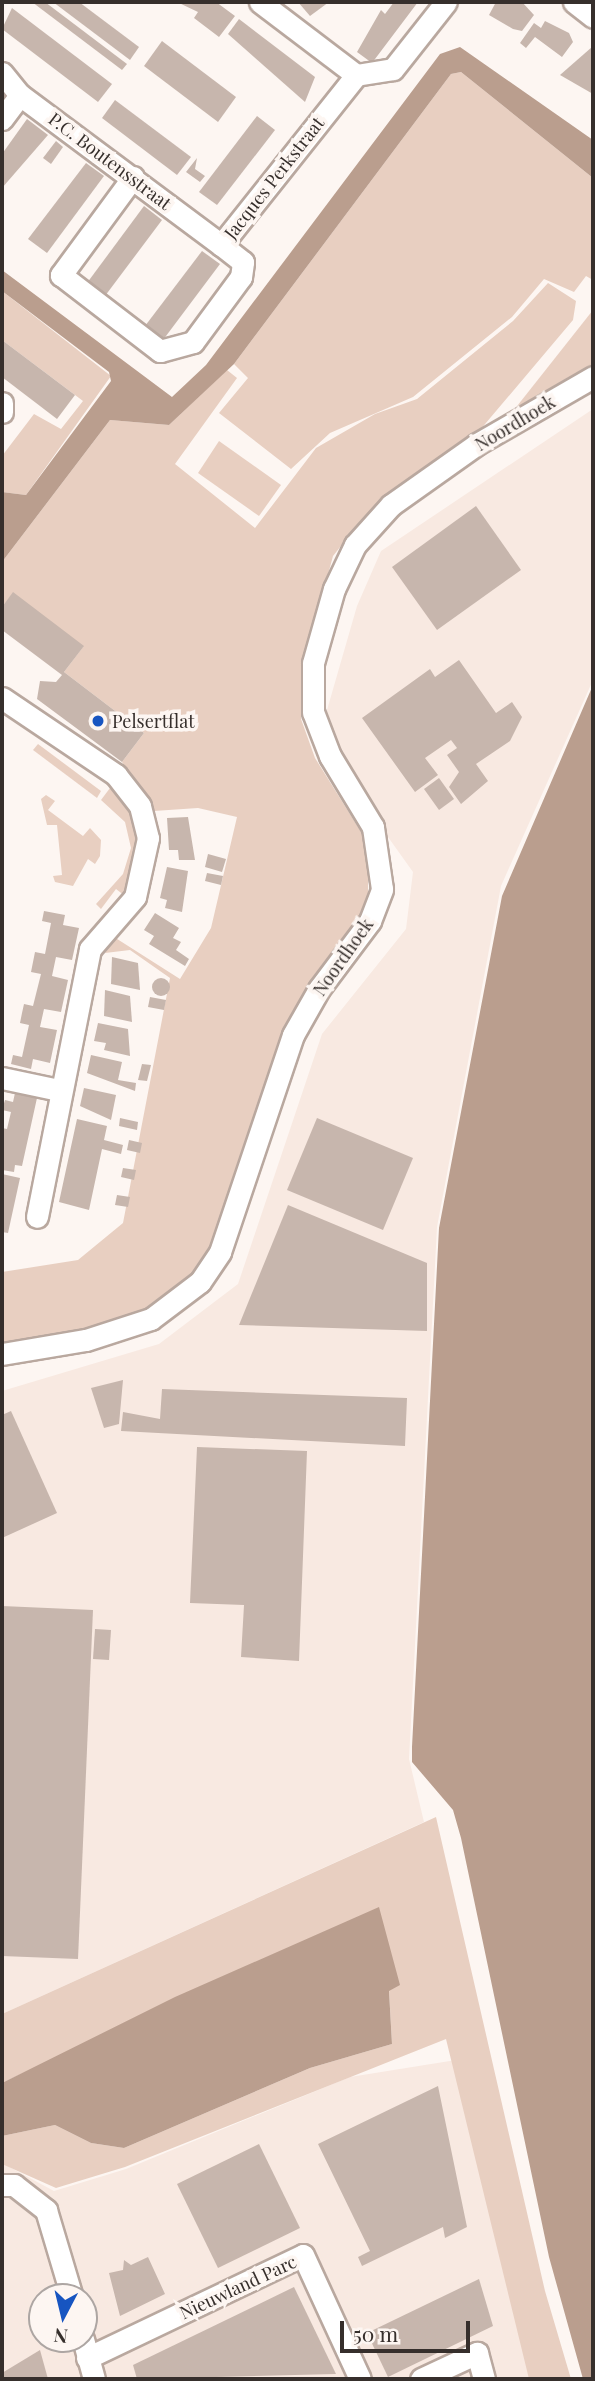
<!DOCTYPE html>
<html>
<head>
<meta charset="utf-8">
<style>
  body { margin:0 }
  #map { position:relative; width:595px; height:2381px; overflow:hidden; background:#fdf6f2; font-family:"Playfair Display",serif }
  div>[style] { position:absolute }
  .built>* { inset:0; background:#f8e9e1 }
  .green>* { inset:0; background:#e8cfc1 }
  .water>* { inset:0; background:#ba9e8e }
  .building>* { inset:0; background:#c7b6ad }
  .round { border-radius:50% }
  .roads { filter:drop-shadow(2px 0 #b9a89f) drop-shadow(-2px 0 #b9a89f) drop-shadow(0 2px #b9a89f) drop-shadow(0 -2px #b9a89f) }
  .minor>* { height:21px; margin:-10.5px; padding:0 10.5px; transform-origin:10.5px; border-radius:10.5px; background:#fff }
  .dots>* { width:19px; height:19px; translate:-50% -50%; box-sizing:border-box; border:4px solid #fdf6f2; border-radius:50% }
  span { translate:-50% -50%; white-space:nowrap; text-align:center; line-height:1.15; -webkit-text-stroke:7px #fdf6f2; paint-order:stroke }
  .street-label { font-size:18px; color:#362f2c }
  .poi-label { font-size:18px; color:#362f2c }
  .left { translate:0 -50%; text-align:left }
  .frame { position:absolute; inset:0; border:4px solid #362f2c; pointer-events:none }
  .north { position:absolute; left:28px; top:2283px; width:70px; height:70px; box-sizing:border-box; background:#fdf6f2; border:2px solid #ada6a3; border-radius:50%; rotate:187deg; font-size:19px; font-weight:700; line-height:28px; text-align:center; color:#362f2c }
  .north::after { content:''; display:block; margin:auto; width:24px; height:32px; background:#1755c1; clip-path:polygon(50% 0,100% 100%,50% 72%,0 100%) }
  .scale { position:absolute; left:340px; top:2321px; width:130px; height:32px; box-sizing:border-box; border:4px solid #362f2c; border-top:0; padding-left:9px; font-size:21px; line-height:24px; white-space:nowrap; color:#362f2c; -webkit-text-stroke:5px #fdf6f2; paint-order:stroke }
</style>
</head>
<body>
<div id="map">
  <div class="built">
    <i style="clip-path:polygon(593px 409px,593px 680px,501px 886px,437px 1227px,409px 1759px,424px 1822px,2px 2014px,2px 1391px,159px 1344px,238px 1284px,322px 1034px,406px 929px,413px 872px,368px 809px,325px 717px,357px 606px,381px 551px)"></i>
    <i style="clip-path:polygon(evenodd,481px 2056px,560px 2379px,2px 2379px,2px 2163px,54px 2191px,126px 2169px,350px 2077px,481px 2056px,42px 2297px,84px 2297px,84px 2339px,42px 2339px,42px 2297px)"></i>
  </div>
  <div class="green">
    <i style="clip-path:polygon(461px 72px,593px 178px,593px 280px,586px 276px,574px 292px,544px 279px,512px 317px,413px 397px,330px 433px,291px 469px,219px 413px,248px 378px,234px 364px,451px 74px)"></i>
    <i style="clip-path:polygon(548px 283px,576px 301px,573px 320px,480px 430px,352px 532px,333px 556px,301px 674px,301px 719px,315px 758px,368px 843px,368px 903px,311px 995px,231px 1216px,193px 1278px,144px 1315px,2px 1350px,2px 1272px,78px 1260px,123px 1223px,170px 978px,130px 950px,105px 953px,114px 937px,180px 979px,211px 928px,237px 817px,198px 808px,154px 811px,122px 762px,144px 733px,64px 672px,83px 647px,13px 593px,2px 607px,2px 562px,110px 420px,169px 425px,227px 370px,237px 378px,175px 464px,255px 528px,316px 448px,375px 414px,417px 399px,513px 321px)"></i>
    <i style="clip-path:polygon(2px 291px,111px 376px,26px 495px,2px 492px,2px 456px,34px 414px,61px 429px,83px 401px,2px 340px)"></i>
    <i style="clip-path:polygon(593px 310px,593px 371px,510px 415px)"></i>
    <i style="clip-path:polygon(219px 441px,281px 485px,259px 516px,198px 473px)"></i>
    <i style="clip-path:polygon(38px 744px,101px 791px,97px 798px,33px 750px)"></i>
    <i style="clip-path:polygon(113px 784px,130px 804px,139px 840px,125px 896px,116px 889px,101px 909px,96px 904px,123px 874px,131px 848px,125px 822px,101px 800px)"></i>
    <i style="clip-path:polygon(46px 795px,55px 801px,48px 810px,83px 836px,90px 828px,101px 840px,100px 856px,95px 864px,88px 859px,73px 886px,55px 882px,53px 876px,62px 875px,57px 825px,47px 825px,41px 799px)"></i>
    <i style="clip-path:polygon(436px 1817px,545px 2291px,571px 2379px,529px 2379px,446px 2039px,125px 2167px,56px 2188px,2px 2164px,2px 2136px,55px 2125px,91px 2143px,124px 2148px,310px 2068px,392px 2044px,389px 1990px,256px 1963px,2px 2083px,2px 2014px)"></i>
  </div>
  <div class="water">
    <i style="clip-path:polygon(460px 47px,593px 140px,593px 178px,461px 72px,451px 74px,234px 364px,169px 425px,110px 420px,2px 562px,2px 492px,26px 495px,111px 381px,109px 372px,2px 291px,2px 270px,172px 397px,206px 365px,440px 54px)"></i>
    <i style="clip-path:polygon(593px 685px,593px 2379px,583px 2379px,549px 2257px,461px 1838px,453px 1810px,412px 1762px,412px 1747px,439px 1228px,502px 896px)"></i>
    <i style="clip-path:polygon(379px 1907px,400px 1985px,389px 1991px,392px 2044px,310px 2068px,124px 2148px,91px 2143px,55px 2125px,2px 2136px,2px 2083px,175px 1997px)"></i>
  </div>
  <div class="building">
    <i style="clip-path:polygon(32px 2px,45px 2px,127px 64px,122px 70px)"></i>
    <i style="clip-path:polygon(53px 2px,79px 2px,139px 47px,130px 60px)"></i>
    <i style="clip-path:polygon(177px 2px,216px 2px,235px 16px,219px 37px,194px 18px,198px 12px)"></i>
    <i style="clip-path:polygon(298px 2px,329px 2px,310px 16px)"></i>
    <i style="clip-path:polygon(394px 2px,418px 2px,372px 63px,357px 52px,381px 10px,385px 14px)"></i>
    <i style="clip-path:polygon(496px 2px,522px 2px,534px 15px,522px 31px,513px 29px,489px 15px)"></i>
    <i style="clip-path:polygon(12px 8px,112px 84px,98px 102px,2px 29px)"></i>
    <i style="clip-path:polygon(239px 19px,315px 77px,305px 102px,228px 34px)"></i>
    <i style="clip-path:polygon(545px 21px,569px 33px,573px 42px,562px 57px,535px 37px,526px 48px,520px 43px,534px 23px,541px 28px)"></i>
    <i style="clip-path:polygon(162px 41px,236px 97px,218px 122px,144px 66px)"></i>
    <i style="clip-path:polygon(592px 47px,593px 48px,593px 94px,560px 75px)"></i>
    <i style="clip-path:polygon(115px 100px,191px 157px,177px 175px,102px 118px)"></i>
    <i style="clip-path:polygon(257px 116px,275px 130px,217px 205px,199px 192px)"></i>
    <i style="clip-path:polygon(27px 119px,48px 135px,2px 188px,2px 154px)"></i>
    <i style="clip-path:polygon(56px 141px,63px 147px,51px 164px,43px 158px)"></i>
    <i style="clip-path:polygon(197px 158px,195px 169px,205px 176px,200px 182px,186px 172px)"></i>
    <i style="clip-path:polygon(86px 163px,104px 176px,47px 253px,28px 239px)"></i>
    <i style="clip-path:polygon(144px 206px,162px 220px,105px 296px,87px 283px)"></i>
    <i style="clip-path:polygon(202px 251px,220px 264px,163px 340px,145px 326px)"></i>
    <i style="clip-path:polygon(2px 340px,75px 395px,57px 419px,2px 377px)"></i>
    <i style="clip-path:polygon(476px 506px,521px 570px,437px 630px,392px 567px)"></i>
    <i style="clip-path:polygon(13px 592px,84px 646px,64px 672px,144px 733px,122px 762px,37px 699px,40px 681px,56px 682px,62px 675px,2px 630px,2px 607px)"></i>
    <i style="clip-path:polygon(459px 660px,496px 713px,512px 702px,522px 717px,510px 741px,476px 764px,488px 781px,461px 804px,449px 787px,459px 772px,447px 755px,457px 748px,451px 740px,425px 758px,438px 775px,415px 792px,362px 718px,430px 669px,435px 677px)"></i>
    <i style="clip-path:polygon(439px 778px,454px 799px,439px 810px,424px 789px)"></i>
    <i style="clip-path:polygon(188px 817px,195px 860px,179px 860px,178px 850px,169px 850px,167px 818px)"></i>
    <i style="clip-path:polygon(208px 854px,226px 859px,222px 872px,205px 867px)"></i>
    <i style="clip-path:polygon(167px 867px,188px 871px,182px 912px,165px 908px,167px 900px,160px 898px)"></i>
    <i style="clip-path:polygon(207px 873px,223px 876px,221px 885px,205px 881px)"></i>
    <i style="clip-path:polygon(44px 911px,65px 915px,63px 925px,79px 928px,72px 960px,56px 957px,52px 976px,68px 980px,61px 1012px,44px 1009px,40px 1027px,57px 1030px,50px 1063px,33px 1059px,31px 1069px,11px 1064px,13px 1055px,22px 1057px,29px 1025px,20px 1023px,22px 1013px,24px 1004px,33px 1006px,41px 974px,31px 972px,35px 952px,45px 954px,51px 923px,42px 921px)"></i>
    <i style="clip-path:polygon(155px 913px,179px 928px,173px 938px,181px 942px,176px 950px,189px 959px,185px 966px,149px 944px,154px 936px,144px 930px)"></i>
    <i style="clip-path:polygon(112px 957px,138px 963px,140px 990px,111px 984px)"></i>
    <i class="round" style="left:152px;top:978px;width:18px;height:18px"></i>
    <i style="clip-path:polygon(105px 990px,130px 996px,132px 1022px,104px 1016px)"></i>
    <i style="clip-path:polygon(150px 997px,166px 1000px,164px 1010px,148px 1007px)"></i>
    <i style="clip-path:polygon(98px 1023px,128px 1029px,130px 1056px,104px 1050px,106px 1043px,94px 1041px)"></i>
    <i style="clip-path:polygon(91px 1055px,122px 1062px,118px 1080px,136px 1083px,135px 1091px,87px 1073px)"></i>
    <i style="clip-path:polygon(142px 1064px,151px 1065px,147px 1081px,138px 1080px)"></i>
    <i style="clip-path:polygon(84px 1088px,116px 1095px,111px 1120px,80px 1106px)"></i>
    <i style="clip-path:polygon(15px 1093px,37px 1098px,22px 1166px,15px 1165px,14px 1172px,2px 1170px,2px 1128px,7px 1129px,11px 1112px,2px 1110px,5px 1100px,13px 1102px)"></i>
    <i style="clip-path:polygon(120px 1118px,138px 1122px,137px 1130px,119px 1126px)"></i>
    <i style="clip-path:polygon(317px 1118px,413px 1158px,383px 1230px,287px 1190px)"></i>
    <i style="clip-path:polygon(77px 1119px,107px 1126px,104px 1140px,123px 1145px,121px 1154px,102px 1149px,89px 1210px,59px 1202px)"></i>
    <i style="clip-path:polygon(129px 1140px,142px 1143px,140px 1153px,127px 1150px)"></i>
    <i style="clip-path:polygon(123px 1168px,136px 1170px,134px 1180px,121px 1177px)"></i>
    <i style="clip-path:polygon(2px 1174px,20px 1178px,8px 1233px,2px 1232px)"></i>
    <i style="clip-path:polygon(117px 1195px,130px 1197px,128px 1207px,115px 1205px)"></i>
    <i style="clip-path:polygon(288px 1205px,427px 1263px,427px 1331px,239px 1325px)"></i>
    <i style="clip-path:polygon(123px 1380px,119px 1424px,104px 1428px,91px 1388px)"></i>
    <i style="clip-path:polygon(162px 1389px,407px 1398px,405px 1446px,121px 1431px,123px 1412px,160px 1419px)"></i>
    <i style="clip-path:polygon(11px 1411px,57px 1513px,2px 1538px,2px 1415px)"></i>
    <i style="clip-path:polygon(197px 1447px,307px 1451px,299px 1661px,241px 1657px,244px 1605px,190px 1603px)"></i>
    <i style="clip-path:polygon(2px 1606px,93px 1610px,78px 1959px,2px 1956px)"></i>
    <i style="clip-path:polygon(95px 1629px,111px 1630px,109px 1660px,93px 1659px)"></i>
    <i style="clip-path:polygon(438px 2086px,467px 2227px,445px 2238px,443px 2227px,362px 2266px,358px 2257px,370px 2251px,318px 2144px)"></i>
    <i style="clip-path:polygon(259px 2144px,300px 2228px,218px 2268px,177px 2184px)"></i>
    <i style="clip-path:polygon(148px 2257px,165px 2294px,120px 2316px,109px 2273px,123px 2270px,124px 2260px,131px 2265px)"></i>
    <i style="clip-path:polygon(479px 2279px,493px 2326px,388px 2377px,367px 2333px)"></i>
    <i style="clip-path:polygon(294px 2287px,336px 2374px,137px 2379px,133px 2365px)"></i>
    <i style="clip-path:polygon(40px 2350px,48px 2379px,2px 2379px,2px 2373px)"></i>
  </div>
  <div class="roads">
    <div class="minor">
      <i style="left:260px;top:2px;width:121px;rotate:37.2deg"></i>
      <i style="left:574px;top:2px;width:24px;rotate:38deg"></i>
      <i style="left:2px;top:73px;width:28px;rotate:51deg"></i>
      <i style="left:20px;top:95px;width:251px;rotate:36.7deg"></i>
      <i style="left:2px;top:119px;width:30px;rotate:-53deg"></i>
      <i style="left:133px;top:177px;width:122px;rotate:126.3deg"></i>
      <i style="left:61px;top:275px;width:125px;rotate:37.5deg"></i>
      <i style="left:160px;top:351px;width:34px;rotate:-15deg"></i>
      <i style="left:193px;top:342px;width:81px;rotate:-53.6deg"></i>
      <i style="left:241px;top:277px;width:15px;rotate:-82deg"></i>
      <i style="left:243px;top:262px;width:28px;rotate:-142deg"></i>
      <i style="left:221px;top:245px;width:217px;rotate:-51.5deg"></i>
      <i style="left:356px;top:75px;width:37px;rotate:-9deg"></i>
      <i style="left:393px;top:69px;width:85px;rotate:-51.7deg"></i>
      <i style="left:2px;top:403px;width:9px;rotate:90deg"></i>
      <i style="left:2px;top:698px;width:138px;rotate:34deg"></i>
      <i style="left:116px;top:775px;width:39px;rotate:52deg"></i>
      <i style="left:140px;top:806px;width:33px;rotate:76deg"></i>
      <i style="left:148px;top:838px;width:60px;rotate:102.4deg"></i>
      <i style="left:135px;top:897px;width:69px;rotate:130.9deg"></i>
      <i style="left:90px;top:949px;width:273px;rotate:101.2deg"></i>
      <i style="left:2px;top:1078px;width:58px;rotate:11.9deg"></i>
      <i style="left:2px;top:1354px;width:85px;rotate:-9.5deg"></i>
      <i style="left:86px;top:1340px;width:68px;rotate:-17.9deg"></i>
      <i style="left:151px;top:1319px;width:61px;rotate:-37.1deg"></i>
      <i style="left:200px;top:1282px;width:36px;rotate:-56deg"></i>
      <i style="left:220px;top:1252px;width:229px;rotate:-71.4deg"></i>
      <i style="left:293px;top:1035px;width:53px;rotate:-60.5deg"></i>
      <i style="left:319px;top:989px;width:85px;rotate:-53.1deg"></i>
      <i style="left:370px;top:921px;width:34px;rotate:-69deg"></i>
      <i style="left:382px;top:889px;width:63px;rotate:-98.3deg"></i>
      <i style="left:373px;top:827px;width:83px;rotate:-121.2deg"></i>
      <i style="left:330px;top:756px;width:47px;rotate:-111.1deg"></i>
      <i style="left:313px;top:712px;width:49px;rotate:-90deg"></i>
      <i style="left:313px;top:663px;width:77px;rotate:-74.2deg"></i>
      <i style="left:334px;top:589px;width:49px;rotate:-64.5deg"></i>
      <i style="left:355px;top:545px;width:54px;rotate:-48deg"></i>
      <i style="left:391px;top:505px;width:105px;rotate:-35.3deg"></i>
      <i style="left:477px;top:444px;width:134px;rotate:-30deg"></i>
      <i style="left:2px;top:2185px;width:12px"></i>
      <i style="left:14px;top:2185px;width:41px;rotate:38deg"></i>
      <i style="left:46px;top:2210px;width:91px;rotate:73.4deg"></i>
      <i style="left:83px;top:2339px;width:41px;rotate:74.6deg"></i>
      <i style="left:87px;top:2358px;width:239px;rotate:-25.5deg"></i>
      <i style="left:303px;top:2255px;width:136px;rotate:65.3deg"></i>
      <i style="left:421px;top:2379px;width:62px;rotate:-24.9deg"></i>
      <i style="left:477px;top:2353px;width:27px;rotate:75deg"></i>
    </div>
  </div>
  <div class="dots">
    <i style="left:98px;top:721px;background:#1755c1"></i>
  </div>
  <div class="street-label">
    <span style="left:110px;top:161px;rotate:37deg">P.C. Boutensstraat</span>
    <span style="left:274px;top:178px;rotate:-52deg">Jacques Perkstraat</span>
    <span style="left:515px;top:423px;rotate:-31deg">Noordhoek</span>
    <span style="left:343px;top:957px;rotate:-55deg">Noordhoek</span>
    <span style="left:238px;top:2287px;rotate:-25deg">Nieuwland Parc</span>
  </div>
  <div class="poi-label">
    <span class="left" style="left:112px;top:721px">Pelsertflat</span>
  </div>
  <div class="frame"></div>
  <div class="north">N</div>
  <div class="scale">50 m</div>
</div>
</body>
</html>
